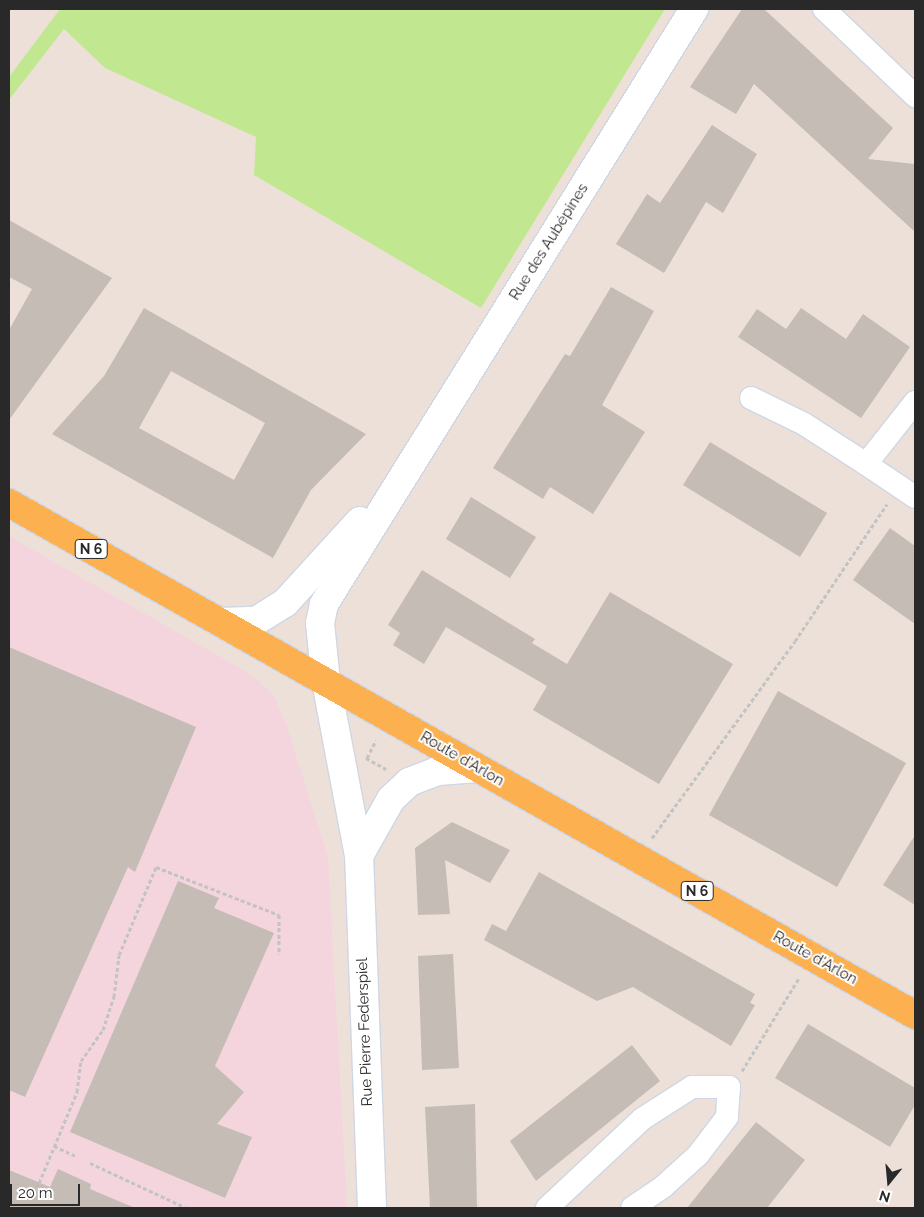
<!DOCTYPE html>
<html>
<head>
<meta charset="utf-8">
<style>
  body { margin:0 }
  #map { position:relative; width:924px; height:1217px; overflow:hidden; background:#ede0d9; font-family:Raleway,sans-serif }
  div>[style] { position:absolute }
  .medical>* { inset:0; background:#f4d5dd }
  .green>* { inset:0; background:#c1e890 }
  .building>* { inset:0; background:#c4bcb5 }
  .path>* { height:3px; margin-top:-1.5px; transform-origin:0; background:repeating-linear-gradient(90deg,#c3c3c3 0 4px,transparent 0 6.5px) }
  .roads { filter:drop-shadow(1px 0 #ced7e3) drop-shadow(-1px 0 #ced7e3) drop-shadow(0 1px #ced7e3) drop-shadow(0 -1px #ced7e3) }
  .minor>* { height:22px; margin:-11px; padding:0 11px; transform-origin:11px; border-radius:11px; background:#fff }
  .tertiary>* { height:28px; margin:-14px; padding:0 14px; transform-origin:14px; border-radius:14px; background:#fff }
  .primary>* { height:28px; margin:-14px; padding:0 14px; transform-origin:14px; border-radius:14px; background:#fcb04f }
  span { translate:-50% -50%; white-space:nowrap; text-align:center; line-height:1.15; -webkit-text-stroke:4px #fff; paint-order:stroke }
  .shield-label span { padding:1px 4px; background:#fff; border:1px solid; border-radius:4px; -webkit-text-stroke-width:0 }
  .shield-label { font-size:14px; color:#292929; font-weight:700 }
  .street-label { font-size:15px; color:#292929 }
  .frame { position:absolute; inset:0; border:10px solid #292929; pointer-events:none }
  .north { position:absolute; left:864px; top:1157px; width:50px; height:50px; -webkit-text-stroke:4px #fff; paint-order:stroke; rotate:197deg; font-size:14px; font-weight:700; line-height:20px; text-align:center; color:#292929 }
  .north::after { content:''; display:block; margin:auto; width:18px; height:22px; background:#292929; clip-path:polygon(50% 0,100% 100%,50% 72%,0 100%) }
  .scale { position:absolute; left:10px; top:1184px; width:70px; height:22px; box-sizing:border-box; border:2px solid #292929; border-top:0; padding-left:6px; font-size:15px; line-height:18px; white-space:nowrap; color:#292929; -webkit-text-stroke:4px #fff; paint-order:stroke }
</style>
</head>
<body>
<div id="map">
  <div class="medical">
    <i style="clip-path:polygon(9px 536px,252px 675px,273px 695px,286px 723px,328px 857px,347px 1208px,9px 1208px)"></i>
  </div>
  <div class="green">
    <i style="clip-path:polygon(60px 9px,665px 9px,481px 308px,254px 175px,256px 137px,105px 68px,64px 29px,9px 100px,9px 77px)"></i>
  </div>
  <div class="building">
    <i style="clip-path:polygon(742px 9px,764px 9px,893px 128px,868px 159px,915px 164px,915px 232px,754px 84px,736px 114px,690px 87px)"></i>
    <i style="clip-path:polygon(712px 125px,757px 154px,723px 213px,706px 202px,664px 273px,616px 244px,647px 194px,660px 203px)"></i>
    <i style="clip-path:polygon(9px 220px,112px 278px,9px 420px,9px 330px,32px 289px,9px 277px)"></i>
    <i style="clip-path:polygon(611px 287px,654px 311px,602px 405px,645px 432px,593px 514px,550px 487px,543px 499px,493px 468px,565px 354px,570px 356px)"></i>
    <i style="clip-path:polygon(evenodd,144px 308px,366px 434px,311px 490px,273px 558px,52px 434px,104px 376px,144px 308px,171px 371px,265px 423px,234px 480px,139px 428px,171px 371px)"></i>
    <i style="clip-path:polygon(801px 308px,846px 339px,863px 314px,910px 347px,861px 418px,738px 337px,757px 309px,786px 329px)"></i>
    <i style="clip-path:polygon(710px 442px,827px 513px,800px 557px,683px 485px)"></i>
    <i style="clip-path:polygon(471px 497px,536px 537px,510px 578px,446px 539px)"></i>
    <i style="clip-path:polygon(890px 528px,915px 546px,915px 624px,853px 580px)"></i>
    <i style="clip-path:polygon(422px 570px,535px 639px,532px 643px,567px 664px,610px 592px,733px 664px,659px 784px,533px 710px,547px 686px,446px 627px,424px 664px,393px 645px,400px 633px,388px 625px)"></i>
    <i style="clip-path:polygon(9px 647px,196px 727px,135px 872px,128px 867px,25px 1097px,9px 1090px)"></i>
    <i style="clip-path:polygon(778px 691px,906px 763px,837px 887px,709px 815px)"></i>
    <i style="clip-path:polygon(452px 822px,510px 850px,490px 883px,445px 860px,450px 914px,418px 915px,415px 848px)"></i>
    <i style="clip-path:polygon(915px 835px,915px 905px,883px 885px)"></i>
    <i style="clip-path:polygon(539px 872px,755px 994px,750px 1003px,755px 1005px,731px 1046px,633px 987px,597px 1001px,484px 940px,492px 924px,506px 931px)"></i>
    <i style="clip-path:polygon(178px 881px,219px 898px,214px 908px,274px 933px,215px 1066px,244px 1092px,217px 1124px,252px 1137px,225px 1198px,70px 1132px)"></i>
    <i style="clip-path:polygon(453px 954px,459px 1068px,422px 1070px,418px 956px)"></i>
    <i style="clip-path:polygon(808px 1024px,915px 1088px,915px 1105px,890px 1147px,775px 1078px)"></i>
    <i style="clip-path:polygon(632px 1045px,660px 1081px,536px 1181px,510px 1141px)"></i>
    <i style="clip-path:polygon(475px 1104px,477px 1208px,430px 1208px,425px 1107px)"></i>
    <i style="clip-path:polygon(756px 1122px,805px 1160px,767px 1208px,687px 1208px)"></i>
    <i style="clip-path:polygon(58px 1169px,91px 1184px,90px 1189px,135px 1208px,9px 1208px,9px 1170px,50px 1187px)"></i>
  </div>
  <div class="path">
    <i style="left:366px;top:758px;width:23px;rotate:29deg"></i>
    <i style="left:367px;top:758px;width:20px;rotate:-63deg"></i>
    <i style="left:652px;top:838px;width:243px;rotate:-54deg"></i>
    <i style="left:795px;top:641px;width:165px;rotate:-56.1deg"></i>
    <i style="left:742px;top:1071px;width:109px;rotate:-58.5deg"></i>
    <i style="left:54px;top:1146px;width:23px;rotate:25deg"></i>
    <i style="left:90px;top:1163px;width:107px;rotate:24.9deg"></i>
    <i style="left:39px;top:1183px;width:99px;rotate:-67.3deg"></i>
    <i style="left:77px;top:1092px;width:31px;rotate:-83deg"></i>
    <i style="left:81px;top:1061px;width:38px;rotate:-55deg"></i>
    <i style="left:103px;top:1030px;width:35px;rotate:-72deg"></i>
    <i style="left:114px;top:997px;width:42px;rotate:-83.2deg"></i>
    <i style="left:119px;top:955px;width:95px;rotate:-67.2deg"></i>
    <i style="left:156px;top:867px;width:132px;rotate:21.3deg"></i>
    <i style="left:279px;top:915px;width:39px;rotate:90deg"></i>
  </div>
  <div class="roads">
    <div class="minor">
      <i style="left:824px;top:9px;width:126px;rotate:43.7deg"></i>
      <i style="left:751px;top:398px;width:59px;rotate:26.1deg"></i>
      <i style="left:804px;top:424px;width:74px;rotate:32.8deg"></i>
      <i style="left:915px;top:402px;width:79px;rotate:128.3deg"></i>
      <i style="left:866px;top:464px;width:59px;rotate:34deg"></i>
      <i style="left:547px;top:1208px;width:130px;rotate:-43.1deg"></i>
      <i style="left:642px;top:1119px;width:59px;rotate:-32.6deg"></i>
      <i style="left:692px;top:1087px;width:37px"></i>
      <i style="left:729px;top:1087px;width:30px;rotate:94deg"></i>
      <i style="left:727px;top:1117px;width:48px;rotate:127.3deg"></i>
      <i style="left:698px;top:1155px;width:47px;rotate:137.6deg"></i>
      <i style="left:663px;top:1187px;width:37px;rotate:146deg"></i>
    </div>
    <div class="tertiary">
      <i style="left:219px;top:622px;width:37px;rotate:-2deg"></i>
      <i style="left:256px;top:621px;width:34px;rotate:-32deg"></i>
      <i style="left:285px;top:603px;width:111px;rotate:-47.6deg"></i>
      <i style="left:359px;top:856px;width:65px;rotate:-60.7deg"></i>
      <i style="left:391px;top:799px;width:25px;rotate:-43deg"></i>
      <i style="left:409px;top:782px;width:31px;rotate:-21deg"></i>
      <i style="left:438px;top:771px;width:40px;rotate:-4.3deg"></i>
      <i style="left:372px;top:1208px;width:352px;rotate:-92.1deg"></i>
      <i style="left:359px;top:856px;width:177px;rotate:-100.7deg"></i>
      <i style="left:326px;top:682px;width:59px;rotate:-95.8deg"></i>
      <i style="left:320px;top:623px;width:19px;rotate:-78deg"></i>
      <i style="left:324px;top:604px;width:701px;rotate:-58.12deg"></i>
    </div>
    <div class="primary">
      <i style="left:9px;top:503px;width:1041px;rotate:29.47deg"></i>
    </div>
  </div>
  <div class="shield-label">
    <span style="left:91px;top:549px">N 6</span>
    <span style="left:697px;top:891px">N 6</span>
  </div>
  <div class="street-label">
    <span style="left:549px;top:242px;rotate:-58deg">Rue des Aubépines</span>
    <span style="left:462px;top:759px;rotate:30deg">Route d'Arlon</span>
    <span style="left:815px;top:958px;rotate:29deg">Route d'Arlon</span>
    <span style="left:365px;top:1032px;rotate:-92deg">Rue Pierre Federspiel</span>
  </div>
  <div class="frame"></div>
  <div class="north">N</div>
  <div class="scale">20 m</div>
</div>
</body>
</html>
